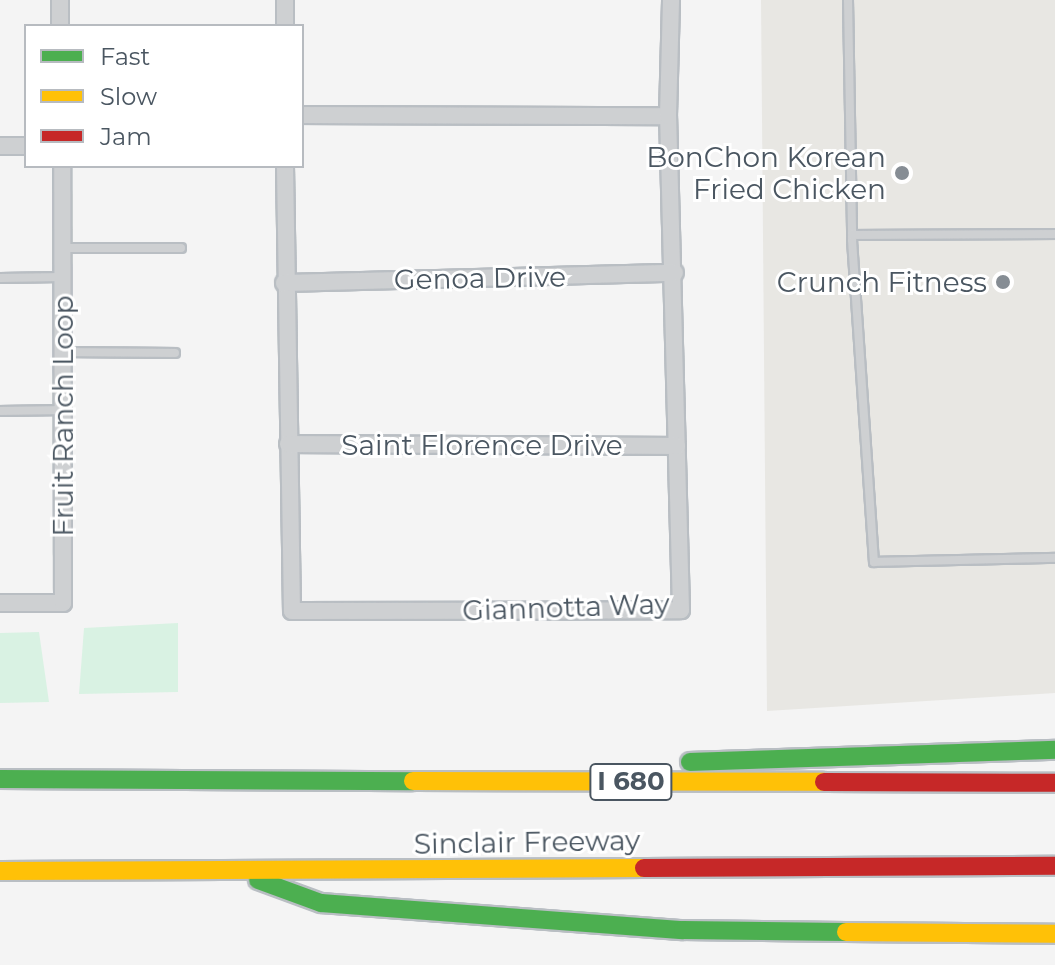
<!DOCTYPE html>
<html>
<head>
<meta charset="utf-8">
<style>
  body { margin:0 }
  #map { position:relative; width:1055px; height:965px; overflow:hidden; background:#f4f4f4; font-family:Montserrat,sans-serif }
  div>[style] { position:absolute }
  .commercial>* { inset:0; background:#e8e7e3 }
  .green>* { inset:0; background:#d9f2e3 }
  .roads { filter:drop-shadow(2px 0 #b9bec3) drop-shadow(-2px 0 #b9bec3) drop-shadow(0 2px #b9bec3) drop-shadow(0 -2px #b9bec3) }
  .lane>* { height:8px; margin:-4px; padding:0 4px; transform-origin:4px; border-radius:4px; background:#ced0d2 }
  .street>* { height:16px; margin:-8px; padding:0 8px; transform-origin:8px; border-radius:8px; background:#ced0d2 }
  .fast>* { height:18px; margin:-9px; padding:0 9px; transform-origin:9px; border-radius:9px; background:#4caf50 }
  .slow>* { height:18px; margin:-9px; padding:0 9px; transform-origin:9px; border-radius:9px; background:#ffc107 }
  .jam>* { height:18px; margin:-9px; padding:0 9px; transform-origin:9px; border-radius:9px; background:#c62828 }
  .dots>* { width:22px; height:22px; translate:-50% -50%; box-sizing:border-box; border:4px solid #fff; border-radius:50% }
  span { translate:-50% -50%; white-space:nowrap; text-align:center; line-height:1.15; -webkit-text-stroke:6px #fff; paint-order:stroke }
  .shield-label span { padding:2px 6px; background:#fff; border:2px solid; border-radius:6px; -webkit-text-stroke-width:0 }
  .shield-label { font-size:26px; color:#4a5661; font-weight:700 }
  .poi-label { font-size:28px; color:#4a5661 }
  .right { translate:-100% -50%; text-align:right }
  .street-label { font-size:28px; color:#4a5661 }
  .legend { position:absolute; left:24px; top:24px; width:280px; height:144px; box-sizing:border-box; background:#fff; border:2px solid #b7bbc0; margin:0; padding:10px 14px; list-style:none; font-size:24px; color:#4a5661 }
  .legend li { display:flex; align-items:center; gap:16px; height:40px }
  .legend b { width:40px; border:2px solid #b7bbc0 }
</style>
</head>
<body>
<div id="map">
  <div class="commercial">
    <i style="clip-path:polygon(761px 0,1055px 0,1055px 693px,767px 711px)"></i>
  </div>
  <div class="green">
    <i style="clip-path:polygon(178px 623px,178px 692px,79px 694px,84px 628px)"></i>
    <i style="clip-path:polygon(39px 632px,49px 702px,0 703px,0 633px)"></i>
  </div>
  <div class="roads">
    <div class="lane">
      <i style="left:848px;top:0;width:240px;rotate:89deg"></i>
      <i style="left:852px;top:240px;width:323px;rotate:86.1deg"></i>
      <i style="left:874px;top:562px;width:181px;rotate:-1.3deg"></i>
      <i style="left:852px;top:235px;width:203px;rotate:-0.3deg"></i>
      <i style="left:62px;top:248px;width:119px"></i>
      <i style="left:0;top:278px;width:62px;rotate:-0.9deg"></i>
      <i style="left:63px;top:352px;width:112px;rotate:0.5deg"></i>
      <i style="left:0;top:411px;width:63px;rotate:-0.9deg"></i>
    </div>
    <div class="street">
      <i style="left:60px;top:0;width:26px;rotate:90deg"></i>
      <i style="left:285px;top:26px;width:26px;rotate:-90deg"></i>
      <i style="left:302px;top:115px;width:366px;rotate:0.2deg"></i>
      <i style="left:0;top:146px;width:26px"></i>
      <i style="left:285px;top:166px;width:445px;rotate:89.1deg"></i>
      <i style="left:292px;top:611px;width:389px;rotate:-0.1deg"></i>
      <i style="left:681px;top:610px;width:494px;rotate:-91.5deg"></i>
      <i style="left:668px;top:116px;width:116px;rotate:-88.5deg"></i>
      <i style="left:284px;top:283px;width:391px;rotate:-1.5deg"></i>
      <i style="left:288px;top:444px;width:389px;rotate:0.3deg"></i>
      <i style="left:0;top:603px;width:63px"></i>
      <i style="left:63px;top:603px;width:437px;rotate:-90.1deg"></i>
    </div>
    <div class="fast">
      <i style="left:690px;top:762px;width:365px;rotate:-1.9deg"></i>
      <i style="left:0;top:779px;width:413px;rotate:0.3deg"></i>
      <i style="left:258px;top:880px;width:67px;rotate:20.1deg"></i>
      <i style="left:321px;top:903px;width:363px;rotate:4.3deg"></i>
      <i style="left:683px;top:930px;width:163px;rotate:0.7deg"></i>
    </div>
    <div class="slow">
      <i style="left:413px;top:781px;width:411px;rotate:0.1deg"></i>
      <i style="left:0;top:871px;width:644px;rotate:-0.27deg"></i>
      <i style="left:846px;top:932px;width:209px;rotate:0.5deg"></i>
    </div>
    <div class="jam">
      <i style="left:824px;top:782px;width:231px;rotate:0.2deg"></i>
      <i style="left:644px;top:868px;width:411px;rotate:-0.3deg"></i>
    </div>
  </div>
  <div class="dots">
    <i style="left:902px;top:173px;background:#868d94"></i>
    <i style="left:1003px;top:282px;background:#868d94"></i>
  </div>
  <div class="shield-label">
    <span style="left:631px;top:782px">I 680</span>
  </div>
  <div class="poi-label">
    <span class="right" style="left:886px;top:173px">BonChon Korean<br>Fried Chicken</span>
    <span class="right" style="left:987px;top:282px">Crunch Fitness</span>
  </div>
  <div class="street-label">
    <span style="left:480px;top:278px;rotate:-1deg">Genoa Drive</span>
    <span style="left:63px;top:416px;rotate:-90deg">Fruit Ranch Loop</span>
    <span style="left:482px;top:445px">Saint Florence Drive</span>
    <span style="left:566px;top:607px;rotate:-2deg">Giannotta Way</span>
    <span style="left:527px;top:842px;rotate:-1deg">Sinclair Freeway</span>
  </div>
  <ul class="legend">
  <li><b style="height:10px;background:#4caf50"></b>Fast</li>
  <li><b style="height:10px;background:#ffc107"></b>Slow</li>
  <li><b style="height:10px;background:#c62828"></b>Jam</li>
  </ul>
</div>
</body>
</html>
